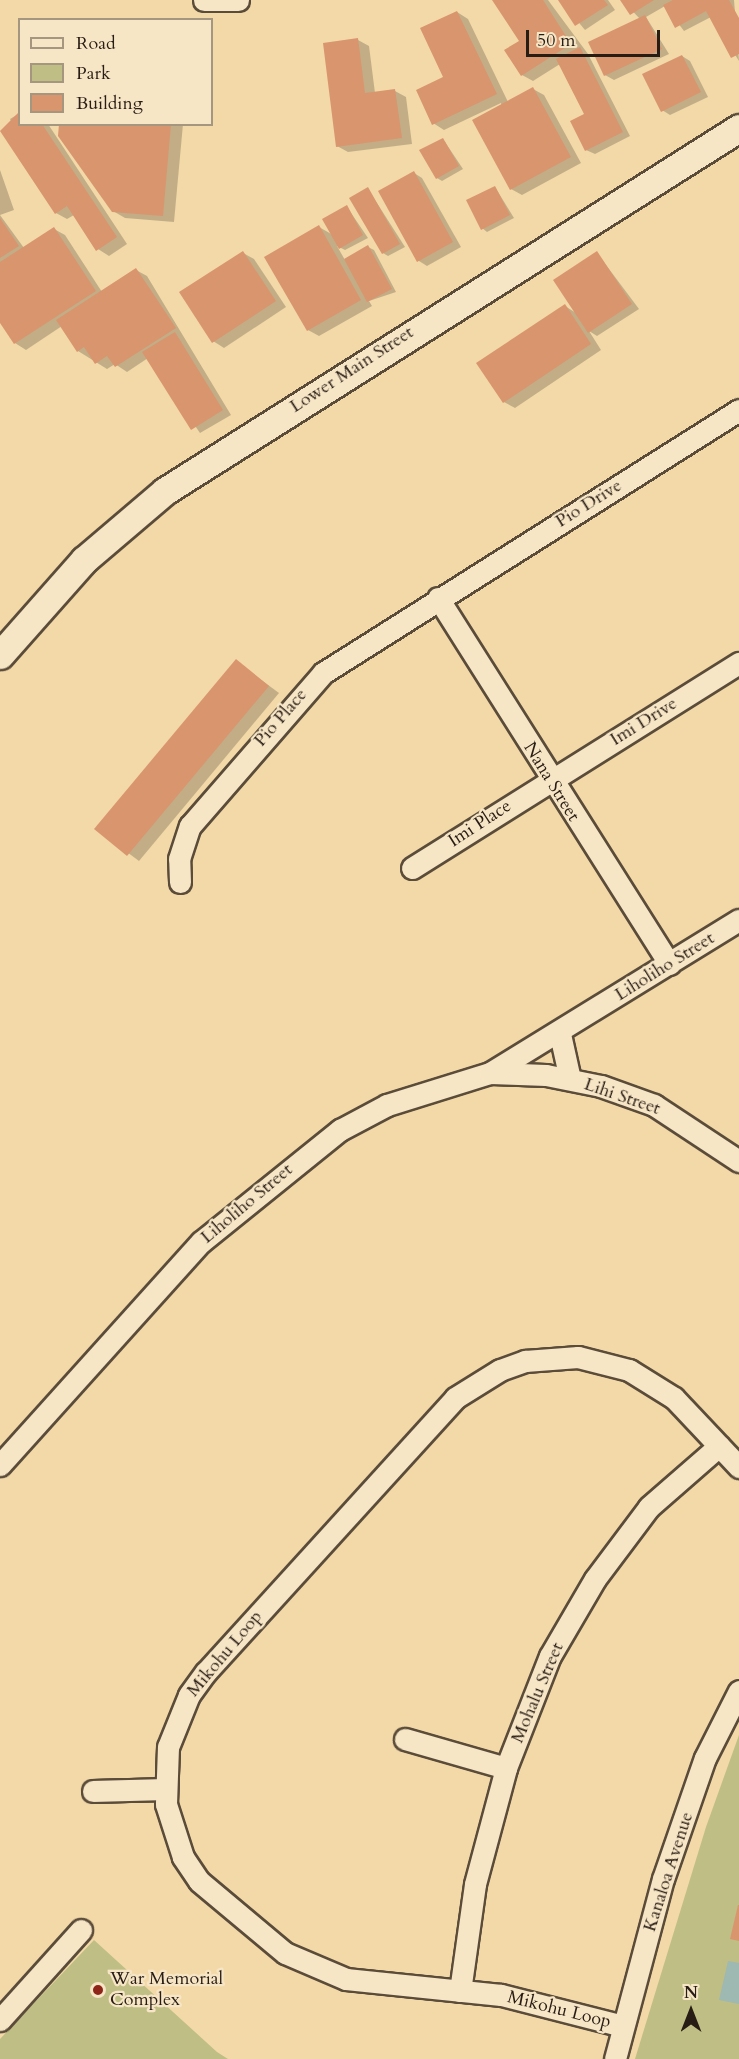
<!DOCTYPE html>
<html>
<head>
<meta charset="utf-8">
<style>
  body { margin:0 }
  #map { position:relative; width:739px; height:2059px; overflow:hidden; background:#f3d9a8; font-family:Cardo,serif }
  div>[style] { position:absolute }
  .green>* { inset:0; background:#bfbe85 }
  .water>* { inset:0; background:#9eb8b2 }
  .shadow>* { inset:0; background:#0003 }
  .building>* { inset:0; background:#d9956e }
  .roads { filter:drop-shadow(2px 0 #5b4c3a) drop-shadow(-2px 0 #5b4c3a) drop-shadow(0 2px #5b4c3a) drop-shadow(0 -2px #5b4c3a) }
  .minor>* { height:21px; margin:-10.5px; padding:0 10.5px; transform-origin:10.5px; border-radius:10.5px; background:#f7e6c6 }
  .tertiary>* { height:27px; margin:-13.5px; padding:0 13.5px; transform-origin:13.5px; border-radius:13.5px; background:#f7e6c6 }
  .dots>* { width:16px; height:16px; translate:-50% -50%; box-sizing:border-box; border:3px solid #f7e6c6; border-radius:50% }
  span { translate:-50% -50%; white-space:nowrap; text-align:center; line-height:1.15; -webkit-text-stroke:4.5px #f7e6c6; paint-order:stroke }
  .street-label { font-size:18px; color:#281d15 }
  .poi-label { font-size:18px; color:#281d15 }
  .left { translate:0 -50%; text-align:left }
  .legend { position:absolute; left:18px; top:18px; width:195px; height:108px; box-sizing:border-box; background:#f7e6c6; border:2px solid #a4967f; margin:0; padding:8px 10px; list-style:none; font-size:18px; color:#281d15 }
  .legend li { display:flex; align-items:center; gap:12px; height:30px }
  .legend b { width:30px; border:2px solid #a4967f }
  .north { position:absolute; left:661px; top:1981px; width:60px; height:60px; -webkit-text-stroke:4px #f7e6c6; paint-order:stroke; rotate:0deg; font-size:16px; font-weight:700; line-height:24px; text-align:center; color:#281d15 }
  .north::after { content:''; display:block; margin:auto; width:21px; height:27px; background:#281d15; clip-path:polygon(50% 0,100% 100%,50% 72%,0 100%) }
  .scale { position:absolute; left:526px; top:30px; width:134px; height:27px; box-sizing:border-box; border:3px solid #281d15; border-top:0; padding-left:8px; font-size:18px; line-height:21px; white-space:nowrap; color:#281d15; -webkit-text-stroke:4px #f7e6c6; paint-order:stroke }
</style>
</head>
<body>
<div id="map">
  <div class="green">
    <i style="clip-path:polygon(739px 1735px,739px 2059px,635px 2059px,706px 1827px)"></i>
    <i style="clip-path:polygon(94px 1940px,217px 2052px,228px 2059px,0 2059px,0 2039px)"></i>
  </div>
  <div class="water">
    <i style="clip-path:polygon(728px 1961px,739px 1963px,739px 2004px,719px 2000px)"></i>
  </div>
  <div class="shadow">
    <i style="clip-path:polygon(494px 0,548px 0,588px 54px,630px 136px,595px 154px,586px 150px,586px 115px,560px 64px,533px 81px,522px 75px,521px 41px)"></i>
    <i style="clip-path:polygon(560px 0,608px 0,615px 10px,585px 30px)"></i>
    <i style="clip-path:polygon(622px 0,734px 0,739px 61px,711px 17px,684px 31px,665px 6px,646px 17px,669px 54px,614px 80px,605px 75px,640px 19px)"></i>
    <i style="clip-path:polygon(457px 12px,468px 19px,508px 102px,533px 89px,544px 95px,581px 163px,522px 195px,511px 189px,501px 103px,444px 130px,433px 123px)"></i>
    <i style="clip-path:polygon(358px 40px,369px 46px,375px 93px,395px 91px,406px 97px,412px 144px,348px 152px,337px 146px)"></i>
    <i style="clip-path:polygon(682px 56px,690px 61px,708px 97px,670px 115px,662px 110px)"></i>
    <i style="clip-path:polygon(20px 113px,20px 124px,48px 124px,127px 244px,109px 256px,98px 249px,74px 215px,67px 219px,56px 213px,10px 119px)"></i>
    <i style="clip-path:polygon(60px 124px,183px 124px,174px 222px,125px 218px,113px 211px)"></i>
    <i style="clip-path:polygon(443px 139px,463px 169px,442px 181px,437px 178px)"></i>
    <i style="clip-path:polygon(0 170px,14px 210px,0 215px,24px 248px,54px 229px,65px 235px,102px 292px,136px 270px,147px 276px,231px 415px,200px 433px,148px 358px,127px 372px,115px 364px,107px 369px,78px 351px,62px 326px,26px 350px,15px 343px,0 320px)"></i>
    <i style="clip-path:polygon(414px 173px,422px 178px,461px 247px,427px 266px,419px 261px)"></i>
    <i style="clip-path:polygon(495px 187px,514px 218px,487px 232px,482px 228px)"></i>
    <i style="clip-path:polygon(368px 189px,405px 247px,388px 256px,383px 253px)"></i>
    <i style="clip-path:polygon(347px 207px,368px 238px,345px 250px,337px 246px,345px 260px,368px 247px,374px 250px,396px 292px,369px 301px,372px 306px,319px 336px,308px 330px,319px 227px,333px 235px)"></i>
    <i style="clip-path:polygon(243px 253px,254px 259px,286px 307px,224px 348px,213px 341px)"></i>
    <i style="clip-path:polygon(597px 253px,639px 309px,597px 336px,589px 331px,601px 350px,515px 408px,504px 402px,565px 306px,576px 313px)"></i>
    <i style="clip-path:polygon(236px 661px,279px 693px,139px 861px,96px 829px)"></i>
  </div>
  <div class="building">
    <i style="clip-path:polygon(492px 0,543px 0,571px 44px,521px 76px,504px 50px,519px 41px)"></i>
    <i style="clip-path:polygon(558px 0,604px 0,608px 5px,575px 26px)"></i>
    <i style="clip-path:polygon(620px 0,654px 0,630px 15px)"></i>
    <i style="clip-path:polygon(673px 0,729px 0,739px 18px,739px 54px,731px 58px,706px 11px,675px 28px,663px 5px)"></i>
    <i style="clip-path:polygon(457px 11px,497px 94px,432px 125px,416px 90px,443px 77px,420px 28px)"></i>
    <i style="clip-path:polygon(645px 15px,662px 49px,604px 76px,588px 42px)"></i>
    <i style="clip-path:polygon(358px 38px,365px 93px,395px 89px,402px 138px,336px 147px,323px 43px)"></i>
    <i style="clip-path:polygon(580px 47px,623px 132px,585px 151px,570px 121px,584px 114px,556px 59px)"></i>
    <i style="clip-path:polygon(682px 55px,701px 92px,661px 112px,642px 74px)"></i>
    <i style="clip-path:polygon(533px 87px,571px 157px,510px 190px,472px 120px)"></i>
    <i style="clip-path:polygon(20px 111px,20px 124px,42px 124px,117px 237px,96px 251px,67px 206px,55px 214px,0 131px)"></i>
    <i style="clip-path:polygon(59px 124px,171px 124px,163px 216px,112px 212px,58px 136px)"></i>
    <i style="clip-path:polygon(443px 138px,459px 166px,436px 179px,419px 150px)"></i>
    <i style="clip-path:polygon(414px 171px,453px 242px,417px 262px,378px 191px)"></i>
    <i style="clip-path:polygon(495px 186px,510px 215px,481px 230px,466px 200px)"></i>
    <i style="clip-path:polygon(368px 187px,400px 244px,382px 254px,349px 198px)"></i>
    <i style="clip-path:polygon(347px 205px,363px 235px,339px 249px,322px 219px)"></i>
    <i style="clip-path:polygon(0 218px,19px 246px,0 258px)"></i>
    <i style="clip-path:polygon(319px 225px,361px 300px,307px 331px,264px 257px)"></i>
    <i style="clip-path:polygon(54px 227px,96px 291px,14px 344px,0 323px,0 262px)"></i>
    <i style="clip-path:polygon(368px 245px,392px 289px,367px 302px,344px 259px)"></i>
    <i style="clip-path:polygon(243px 251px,276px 301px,212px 343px,179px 292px)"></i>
    <i style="clip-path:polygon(597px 251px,632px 304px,588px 333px,553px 280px)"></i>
    <i style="clip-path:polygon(136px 268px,176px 328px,115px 367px,107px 356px,95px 364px,84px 347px,77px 352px,56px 320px)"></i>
    <i style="clip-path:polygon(565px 304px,591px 344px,503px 403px,476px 363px)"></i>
    <i style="clip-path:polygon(175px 332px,223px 410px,191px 430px,142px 352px)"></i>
    <i style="clip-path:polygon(236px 659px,269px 686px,127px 856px,94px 829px)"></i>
    <i style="clip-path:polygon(738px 1905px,739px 1905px,739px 1941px,730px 1939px)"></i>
  </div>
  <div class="roads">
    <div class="minor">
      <i style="left:204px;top:0;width:34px"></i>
      <i style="left:438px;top:598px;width:433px;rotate:57.7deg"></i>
      <i style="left:412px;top:868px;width:386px;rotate:-32.1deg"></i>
      <i style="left:180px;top:882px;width:23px;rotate:-92deg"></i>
      <i style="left:179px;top:859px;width:35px;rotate:-72deg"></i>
      <i style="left:190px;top:826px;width:203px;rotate:-49deg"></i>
      <i style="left:323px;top:673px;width:492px;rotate:-32.3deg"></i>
      <i style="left:560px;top:1034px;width:46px;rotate:77.5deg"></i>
      <i style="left:491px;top:1073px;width:55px;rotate:2.1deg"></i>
      <i style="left:546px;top:1075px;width:56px;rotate:11.3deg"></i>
      <i style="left:601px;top:1086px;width:56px;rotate:19.7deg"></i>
      <i style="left:654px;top:1105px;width:102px;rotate:33.4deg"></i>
      <i style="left:0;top:1465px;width:300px;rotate:-48deg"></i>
      <i style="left:201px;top:1242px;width:179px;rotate:-38.9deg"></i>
      <i style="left:340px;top:1130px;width:53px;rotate:-28deg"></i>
      <i style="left:387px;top:1105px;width:108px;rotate:-17.3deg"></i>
      <i style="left:490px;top:1073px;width:292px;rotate:-31.6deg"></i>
      <i style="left:405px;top:1739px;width:105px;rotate:16deg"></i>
      <i style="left:93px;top:1791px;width:72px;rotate:-1.6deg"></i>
      <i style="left:460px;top:1991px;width:108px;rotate:-82deg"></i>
      <i style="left:475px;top:1884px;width:120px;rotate:-75deg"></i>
      <i style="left:506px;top:1768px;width:120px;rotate:-68.6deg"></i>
      <i style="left:550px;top:1656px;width:89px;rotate:-59.7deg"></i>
      <i style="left:595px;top:1579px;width:90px;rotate:-53.1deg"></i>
      <i style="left:649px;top:1507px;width:93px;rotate:-41.1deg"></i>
      <i style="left:0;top:2020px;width:121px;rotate:-48deg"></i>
      <i style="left:623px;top:2026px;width:126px;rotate:-165.7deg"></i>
      <i style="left:501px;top:1995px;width:156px;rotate:-174.1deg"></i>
      <i style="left:346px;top:1979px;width:66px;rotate:-156.9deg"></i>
      <i style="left:285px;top:1953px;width:112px;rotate:-140.1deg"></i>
      <i style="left:199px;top:1881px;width:29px;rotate:-124deg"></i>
      <i style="left:183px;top:1857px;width:56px;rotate:-107.8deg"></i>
      <i style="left:166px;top:1804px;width:57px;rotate:-88deg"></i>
      <i style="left:168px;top:1747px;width:56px;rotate:-68deg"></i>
      <i style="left:189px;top:1695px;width:29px;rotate:-54deg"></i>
      <i style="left:206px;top:1672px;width:370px;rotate:-47.7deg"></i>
      <i style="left:455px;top:1398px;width:53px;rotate:-31.9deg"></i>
      <i style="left:500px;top:1370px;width:27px;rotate:-20deg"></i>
      <i style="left:525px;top:1361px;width:53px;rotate:-4.3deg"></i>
      <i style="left:578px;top:1357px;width:53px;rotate:14.3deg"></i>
      <i style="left:629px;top:1370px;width:53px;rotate:31.9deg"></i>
      <i style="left:674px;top:1398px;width:95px;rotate:46.7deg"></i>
      <i style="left:615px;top:2059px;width:186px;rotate:-75.1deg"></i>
      <i style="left:663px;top:1879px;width:128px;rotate:-70.9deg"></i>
      <i style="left:705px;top:1758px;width:75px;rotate:-63.1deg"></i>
    </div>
    <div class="tertiary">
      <i style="left:0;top:655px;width:127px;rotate:-48.5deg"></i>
      <i style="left:84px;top:560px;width:106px;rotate:-40.4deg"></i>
      <i style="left:165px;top:491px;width:679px;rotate:-32.31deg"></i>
    </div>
  </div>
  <div class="dots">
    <i style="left:98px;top:1990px;background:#8f2418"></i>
  </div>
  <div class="street-label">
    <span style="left:352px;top:370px;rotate:-33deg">Lower Main Street</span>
    <span style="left:589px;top:504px;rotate:-32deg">Pio Drive</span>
    <span style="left:281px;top:718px;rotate:-49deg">Pio Place</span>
    <span style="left:644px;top:722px;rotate:-32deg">Imi Drive</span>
    <span style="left:551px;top:782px;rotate:58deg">Nana Street</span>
    <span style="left:480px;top:824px;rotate:-33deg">Imi Place</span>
    <span style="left:665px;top:967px;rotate:-32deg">Liholiho Street</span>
    <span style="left:622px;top:1097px;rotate:19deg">Lihi Street</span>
    <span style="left:247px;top:1204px;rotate:-40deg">Liholiho Street</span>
    <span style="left:225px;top:1654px;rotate:-50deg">Mikohu Loop</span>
    <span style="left:538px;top:1693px;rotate:-67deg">Mohalu Street</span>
    <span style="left:669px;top:1872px;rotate:-72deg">Kanaloa Avenue</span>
    <span style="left:559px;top:2010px;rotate:14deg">Mikohu Loop</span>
  </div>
  <div class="poi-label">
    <span class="left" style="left:110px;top:1990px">War Memorial<br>Complex</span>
  </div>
  <ul class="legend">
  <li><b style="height:8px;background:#f7e6c6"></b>Road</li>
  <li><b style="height:16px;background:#bfbe85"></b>Park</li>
  <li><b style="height:16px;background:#d9956e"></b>Building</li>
  </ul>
  <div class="north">N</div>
  <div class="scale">50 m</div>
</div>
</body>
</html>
